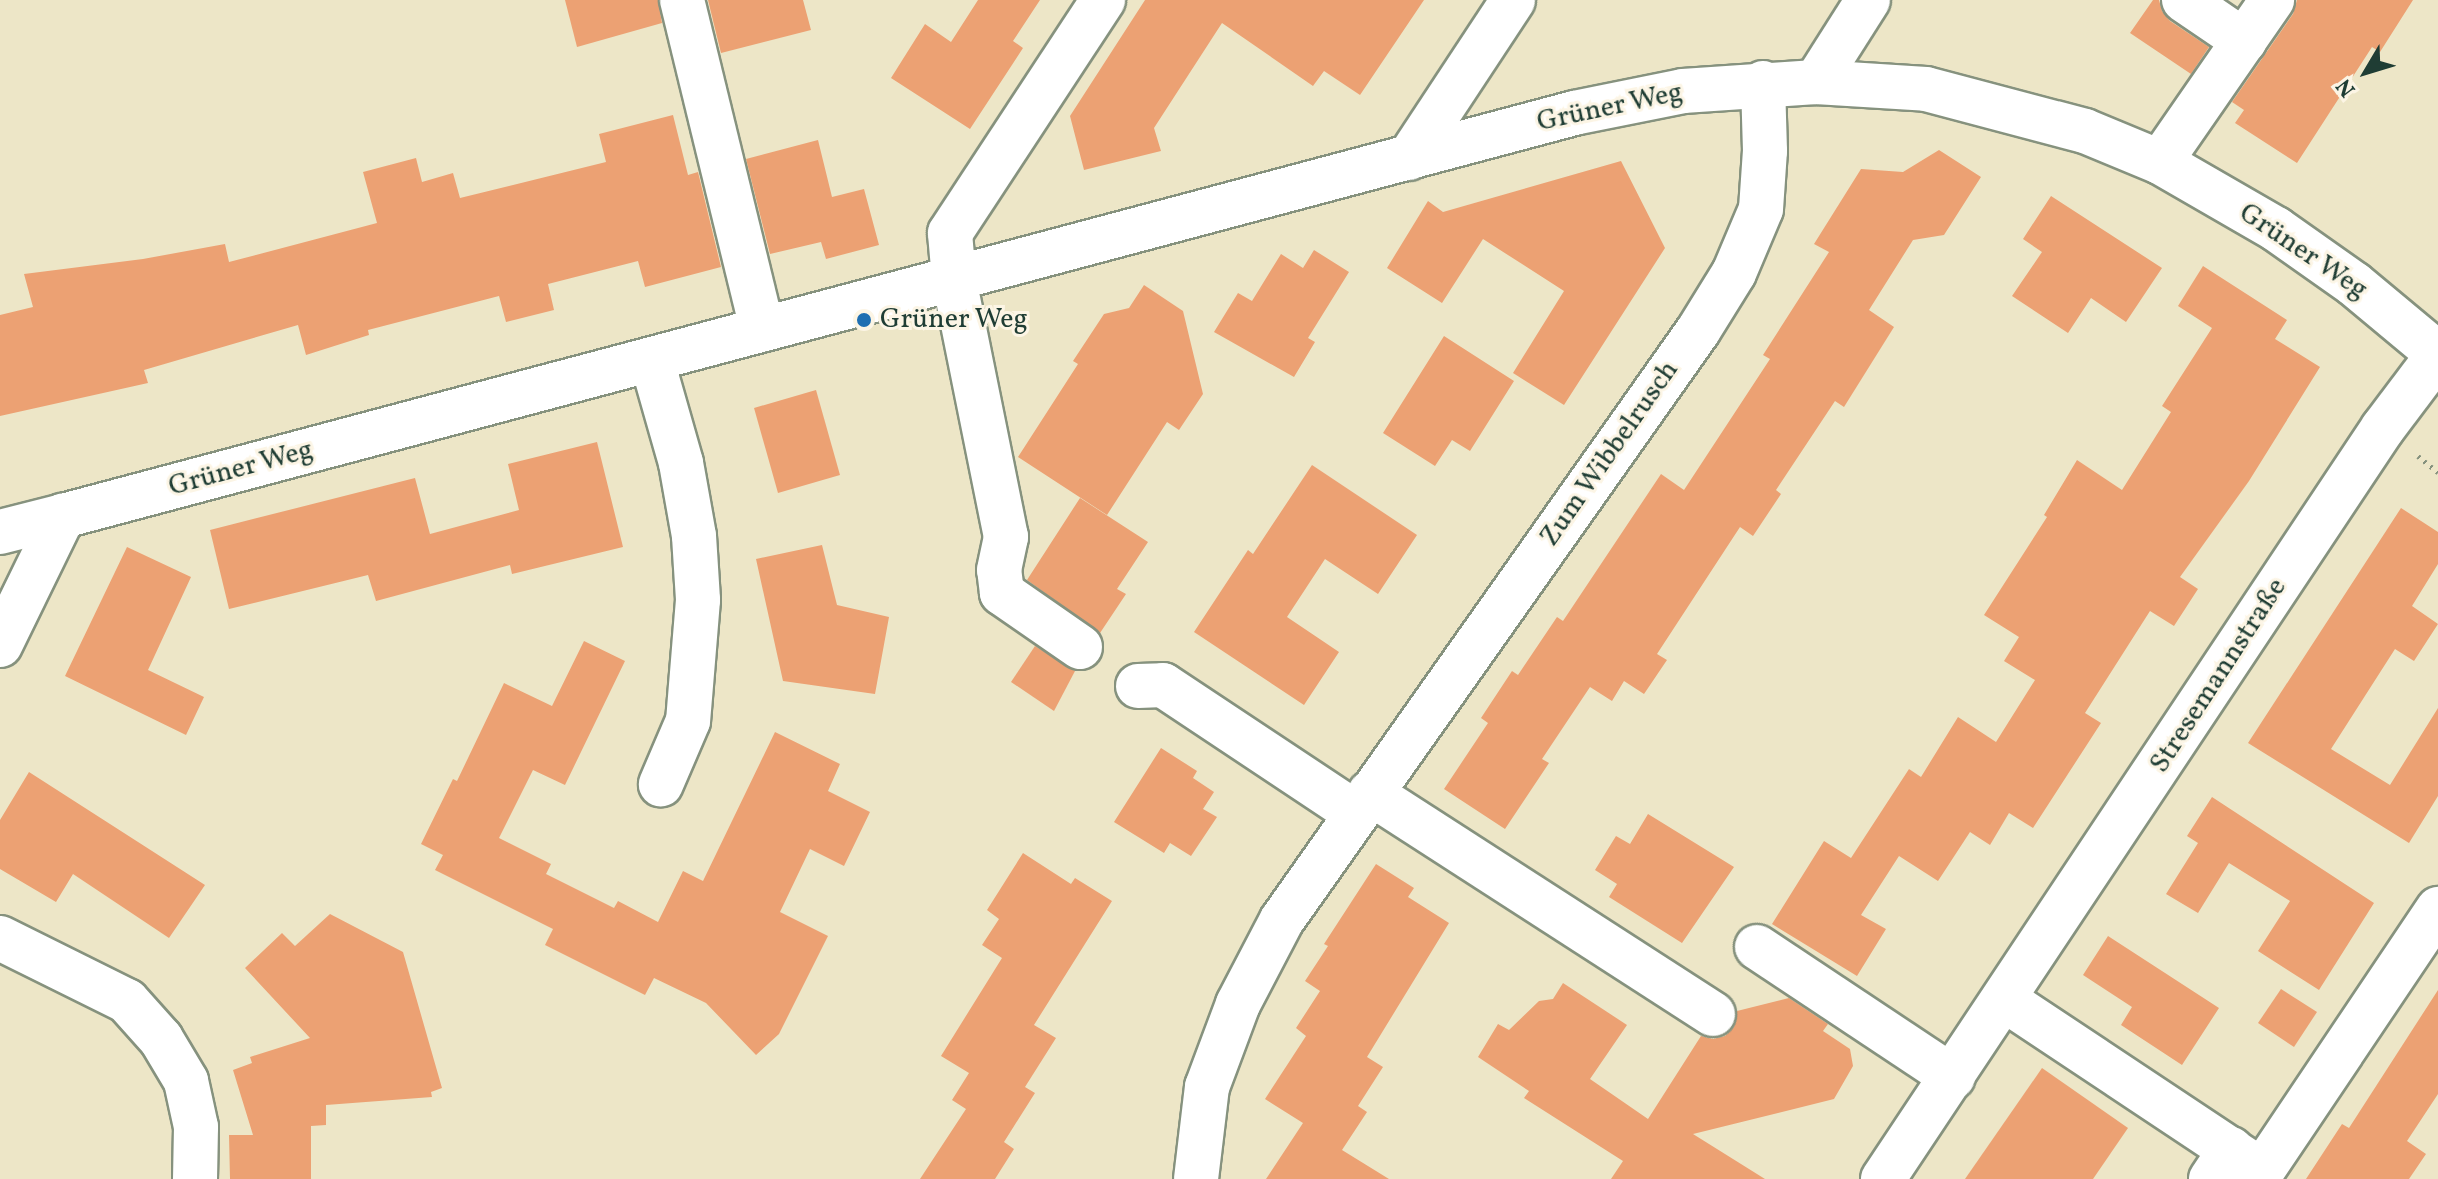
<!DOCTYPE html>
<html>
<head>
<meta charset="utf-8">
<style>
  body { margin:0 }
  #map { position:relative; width:2438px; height:1179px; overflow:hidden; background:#ede6c7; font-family:Vollkorn,serif }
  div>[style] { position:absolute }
  .building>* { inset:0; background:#eca173 }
  .path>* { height:5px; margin-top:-2.5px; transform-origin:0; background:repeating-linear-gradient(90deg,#86927e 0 2px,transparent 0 8px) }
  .roads { filter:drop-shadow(2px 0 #86927e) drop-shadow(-2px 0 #86927e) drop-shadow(0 2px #86927e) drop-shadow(0 -2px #86927e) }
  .minor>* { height:44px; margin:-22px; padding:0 22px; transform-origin:22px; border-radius:22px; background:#fff }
  .dots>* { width:22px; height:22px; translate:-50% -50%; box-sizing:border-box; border:4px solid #fcf5e5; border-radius:50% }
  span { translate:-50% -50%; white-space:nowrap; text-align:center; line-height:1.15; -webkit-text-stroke:6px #fcf5e5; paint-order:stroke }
  .street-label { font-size:28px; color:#1f3d34 }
  .poi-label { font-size:28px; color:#1f3d34 }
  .left { translate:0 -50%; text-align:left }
  .north { position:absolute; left:2326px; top:32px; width:80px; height:80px; -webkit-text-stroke:6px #fcf5e5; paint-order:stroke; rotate:232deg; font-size:22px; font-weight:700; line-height:32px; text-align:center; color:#1f3d34 }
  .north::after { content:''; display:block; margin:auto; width:28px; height:36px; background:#1f3d34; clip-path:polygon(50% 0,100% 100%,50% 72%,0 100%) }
</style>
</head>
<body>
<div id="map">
  <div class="building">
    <i style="clip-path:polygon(565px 0,658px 0,662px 23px,577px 47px)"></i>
    <i style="clip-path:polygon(708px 0,803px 0,811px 30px,721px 53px)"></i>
    <i style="clip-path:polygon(978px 0,1040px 0,1013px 41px,1023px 48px,970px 129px,891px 78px,925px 24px,951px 42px)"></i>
    <i style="clip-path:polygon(1145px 0,1424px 0,1360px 95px,1324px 71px,1313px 86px,1222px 23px,1154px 128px,1161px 151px,1084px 170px,1070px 116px)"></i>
    <i style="clip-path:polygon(2153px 0,2159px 0,2162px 11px,2170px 21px,2209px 47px,2191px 74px,2130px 33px)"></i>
    <i style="clip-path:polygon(2297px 0,2413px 0,2380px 52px,2372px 47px,2297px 163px,2235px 123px,2244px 110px,2232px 102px,2293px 14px)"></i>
    <i style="clip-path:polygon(673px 115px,688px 175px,698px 172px,721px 267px,645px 287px,638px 261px,548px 284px,554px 310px,506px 322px,499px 296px,368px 330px,369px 335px,306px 355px,298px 325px,144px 370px,148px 383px,0 416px,0 315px,33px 307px,24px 274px,143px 259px,225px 244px,229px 262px,377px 223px,363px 172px,416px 158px,422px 182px,453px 173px,460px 198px,606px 162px,599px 134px)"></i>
    <i style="clip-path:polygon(818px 140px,832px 197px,864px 189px,879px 245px,826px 259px,821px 242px,770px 254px,746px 159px)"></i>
    <i style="clip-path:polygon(1939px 150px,1981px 177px,1944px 235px,1913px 240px,1869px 310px,1894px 327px,1844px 407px,1835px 401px,1776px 490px,1781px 494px,1753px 536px,1740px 527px,1657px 654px,1667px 660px,1644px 694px,1624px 681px,1612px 701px,1590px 687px,1542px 759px,1549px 763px,1505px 829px,1444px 789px,1488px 723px,1481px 718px,1512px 671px,1518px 675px,1557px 617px,1563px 621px,1661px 474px,1684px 490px,1770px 359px,1763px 355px,1829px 252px,1814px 244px,1861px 169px,1903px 172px)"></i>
    <i style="clip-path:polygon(1621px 161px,1665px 248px,1564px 405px,1513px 373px,1564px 291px,1483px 239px,1442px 303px,1387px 268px,1428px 201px,1443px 212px)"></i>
    <i style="clip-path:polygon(2051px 196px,2162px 268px,2126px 322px,2091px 298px,2068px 333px,2012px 296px,2042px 252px,2023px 239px)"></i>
    <i style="clip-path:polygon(1314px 250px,1349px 272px,1308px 338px,1315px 342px,1294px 377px,1214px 332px,1238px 293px,1252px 301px,1281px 254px,1303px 268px)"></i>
    <i style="clip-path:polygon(2203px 266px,2287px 320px,2275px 339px,2320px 367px,2249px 481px,2180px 577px,2198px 589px,2174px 626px,2150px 611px,2085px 713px,2101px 723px,2033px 828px,2009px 813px,1990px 845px,1970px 832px,1938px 881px,1899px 856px,1861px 915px,1886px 929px,1857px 976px,1772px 924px,1824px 841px,1851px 858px,1909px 769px,1921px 777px,1958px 717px,1996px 742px,2035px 680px,2004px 661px,2019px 637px,1984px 615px,2047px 517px,2044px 515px,2077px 460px,2122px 490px,2171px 412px,2162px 406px,2212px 328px,2178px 306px)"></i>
    <i style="clip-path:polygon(1144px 285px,1183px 311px,1203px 394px,1179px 430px,1167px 422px,1107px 515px,1018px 457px,1078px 364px,1073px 361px,1104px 314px,1129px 308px)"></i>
    <i style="clip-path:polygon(1444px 336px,1514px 381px,1470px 451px,1452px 440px,1435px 466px,1383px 433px)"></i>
    <i style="clip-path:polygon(816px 390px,840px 475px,778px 493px,754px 408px)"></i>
    <i style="clip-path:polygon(597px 442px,623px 547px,512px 574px,510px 565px,376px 601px,368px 575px,229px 609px,210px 530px,415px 478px,430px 534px,519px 510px,508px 464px)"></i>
    <i style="clip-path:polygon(1312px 465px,1417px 535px,1378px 594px,1325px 559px,1287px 617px,1339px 652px,1304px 705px,1194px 632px,1248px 550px,1253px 554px)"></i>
    <i style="clip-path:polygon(1080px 498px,1148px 542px,1117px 589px,1126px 594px,1100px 633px,1027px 580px)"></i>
    <i style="clip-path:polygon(2401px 508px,2438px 532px,2438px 564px,2412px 606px,2438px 624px,2414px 661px,2395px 649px,2331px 749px,2390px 785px,2438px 708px,2438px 796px,2409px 843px,2248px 743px)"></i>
    <i style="clip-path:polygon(822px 545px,837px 605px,889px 617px,875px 694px,783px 681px,756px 559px)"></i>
    <i style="clip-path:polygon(127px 547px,191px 577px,148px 670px,204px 697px,186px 735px,65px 676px)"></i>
    <i style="clip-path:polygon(584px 641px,625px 661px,565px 785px,533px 770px,499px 838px,551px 864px,546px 874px,614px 908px,618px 901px,658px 922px,683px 871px,703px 881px,775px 732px,840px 764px,828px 791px,870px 812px,844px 866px,810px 849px,780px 912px,828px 936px,779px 1034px,756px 1055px,706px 1003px,654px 978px,645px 995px,545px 945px,553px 929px,435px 870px,443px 855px,421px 844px,453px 779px,457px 781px,504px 683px,552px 706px)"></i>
    <i style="clip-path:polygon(1035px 646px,1075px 671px,1054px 711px,1011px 682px)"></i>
    <i style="clip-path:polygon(1161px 748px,1197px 771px,1193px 778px,1214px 792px,1203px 809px,1217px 817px,1191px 856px,1170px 843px,1164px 853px,1114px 822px)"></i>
    <i style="clip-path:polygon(29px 772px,205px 885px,169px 938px,73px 874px,56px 902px,0 869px,0 820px)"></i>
    <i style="clip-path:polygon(2212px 797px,2374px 903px,2319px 990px,2258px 951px,2290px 901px,2229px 863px,2198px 913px,2166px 894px,2198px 843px,2187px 836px)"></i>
    <i style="clip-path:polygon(1648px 814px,1734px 867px,1682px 943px,1609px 897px,1617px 884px,1595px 870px,1616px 836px,1630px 844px)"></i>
    <i style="clip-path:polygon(1023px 853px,1071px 884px,1075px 878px,1112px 901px,1034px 1025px,1056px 1038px,1025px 1087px,1035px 1093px,1004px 1142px,1014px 1149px,995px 1179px,920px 1179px,966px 1109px,952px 1100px,969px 1073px,941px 1056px,1002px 958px,982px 945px,999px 919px,987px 910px)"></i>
    <i style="clip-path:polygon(1376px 864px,1414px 888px,1408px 897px,1449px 923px,1367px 1057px,1383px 1067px,1358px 1106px,1367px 1112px,1342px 1150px,1389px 1179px,1266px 1179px,1303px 1123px,1265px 1099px,1306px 1036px,1296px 1028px,1320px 991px,1305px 981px,1328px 946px,1324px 944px)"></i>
    <i style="clip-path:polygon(330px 914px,403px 952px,442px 1088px,431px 1092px,432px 1097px,326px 1105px,326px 1125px,311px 1126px,311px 1179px,230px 1179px,229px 1135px,253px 1135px,233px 1070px,252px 1063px,250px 1057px,310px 1038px,245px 968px,282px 933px,295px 946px)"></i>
    <i style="clip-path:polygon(2108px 936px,2219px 1008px,2182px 1065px,2121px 1025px,2132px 1007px,2083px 975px)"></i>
    <i style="clip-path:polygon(1563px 983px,1627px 1025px,1590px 1079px,1648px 1119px,1701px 1036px,1713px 1039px,1725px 1036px,1734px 1027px,1737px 1011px,1789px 998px,1828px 1024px,1823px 1031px,1850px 1049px,1853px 1066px,1834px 1099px,1693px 1134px,1765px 1179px,1611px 1179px,1623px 1161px,1524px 1098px,1529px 1091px,1478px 1057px,1498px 1024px,1509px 1030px,1539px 1001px,1553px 999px)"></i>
    <i style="clip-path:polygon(2281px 989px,2317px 1012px,2294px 1047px,2258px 1023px)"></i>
    <i style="clip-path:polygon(2438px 990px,2438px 1094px,2407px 1141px,2426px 1154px,2409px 1179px,2306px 1179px,2342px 1124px,2349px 1128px)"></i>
    <i style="clip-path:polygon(2042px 1068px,2128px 1128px,2093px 1179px,1965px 1179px)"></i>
  </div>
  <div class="path">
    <i style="left:2418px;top:456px;width:26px;rotate:39deg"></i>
  </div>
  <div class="roads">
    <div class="minor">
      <i style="left:682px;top:0;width:339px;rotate:76.3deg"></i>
      <i style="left:2184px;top:0;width:73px;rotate:34.3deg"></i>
      <i style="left:1816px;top:82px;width:97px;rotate:-57.6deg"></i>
      <i style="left:1409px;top:158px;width:189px;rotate:-56.6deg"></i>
      <i style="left:2160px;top:162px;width:197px;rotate:-55.3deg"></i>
      <i style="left:652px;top:361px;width:106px;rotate:74.1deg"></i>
      <i style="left:681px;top:463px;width:74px;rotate:79.9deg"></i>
      <i style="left:694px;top:536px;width:64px;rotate:86.4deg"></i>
      <i style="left:698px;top:600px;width:121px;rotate:94.7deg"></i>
      <i style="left:688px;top:721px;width:69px;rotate:113.2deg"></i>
      <i style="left:0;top:532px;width:65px;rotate:-14.3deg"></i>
      <i style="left:0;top:645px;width:144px;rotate:-64deg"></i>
      <i style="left:63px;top:516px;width:1564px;rotate:-14.93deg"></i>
      <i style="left:1574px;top:113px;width:111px;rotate:-11.4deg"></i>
      <i style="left:1683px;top:91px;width:133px;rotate:-3.9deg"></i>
      <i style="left:1816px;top:82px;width:110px;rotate:3.6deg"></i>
      <i style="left:1926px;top:89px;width:164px;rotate:14.8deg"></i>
      <i style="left:2085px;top:131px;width:81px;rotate:22.5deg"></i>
      <i style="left:2160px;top:162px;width:134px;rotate:30deg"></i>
      <i style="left:2276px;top:229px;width:95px;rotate:35.2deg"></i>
      <i style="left:2354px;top:284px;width:109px;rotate:39.8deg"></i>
      <i style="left:1080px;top:647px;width:95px;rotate:-145.3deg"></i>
      <i style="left:1002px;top:593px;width:23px;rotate:-97deg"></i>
      <i style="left:999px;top:570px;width:34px;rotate:-78deg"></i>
      <i style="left:1006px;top:537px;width:263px;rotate:-101.4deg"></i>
      <i style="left:954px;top:279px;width:46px;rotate:-95deg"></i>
      <i style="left:950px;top:233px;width:279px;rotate:-56.7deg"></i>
      <i style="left:1138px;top:686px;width:25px;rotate:-2deg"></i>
      <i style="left:1163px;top:685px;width:232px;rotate:33.6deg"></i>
      <i style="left:1370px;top:793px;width:408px;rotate:32.8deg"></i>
      <i style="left:0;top:938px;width:142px;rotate:26.4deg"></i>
      <i style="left:127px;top:1001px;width:51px;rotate:48.2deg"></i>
      <i style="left:161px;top:1039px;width:49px;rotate:59.2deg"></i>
      <i style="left:186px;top:1081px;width:47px;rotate:77.7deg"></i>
      <i style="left:196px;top:1127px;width:52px;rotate:91.1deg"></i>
      <i style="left:1757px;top:947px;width:235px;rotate:33.6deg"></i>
      <i style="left:2005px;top:1000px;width:309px;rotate:33.6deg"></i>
      <i style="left:2262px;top:1171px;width:316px;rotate:-56.1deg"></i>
      <i style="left:1196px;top:1179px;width:93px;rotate:-83.2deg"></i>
      <i style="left:1207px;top:1087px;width:89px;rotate:-69.5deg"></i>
      <i style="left:1238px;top:1004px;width:95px;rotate:-62.4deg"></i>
      <i style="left:1282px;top:920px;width:721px;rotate:-54.77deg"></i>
      <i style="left:1698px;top:331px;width:68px;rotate:-58.2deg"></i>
      <i style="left:1734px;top:273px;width:69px;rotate:-67.1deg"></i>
      <i style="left:1761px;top:209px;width:58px;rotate:-86.1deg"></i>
      <i style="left:1765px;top:151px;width:68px;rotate:-91.7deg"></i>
      <i style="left:1883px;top:1179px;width:902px;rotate:-56.35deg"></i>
      <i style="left:2383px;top:428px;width:91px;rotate:-53deg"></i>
      <i style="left:2211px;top:1179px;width:36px;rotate:-56deg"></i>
    </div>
  </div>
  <div class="dots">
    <i style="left:864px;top:320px;background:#1f6fb2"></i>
  </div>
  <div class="street-label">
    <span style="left:1610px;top:108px;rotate:-12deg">Grüner Weg</span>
    <span style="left:2303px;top:252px;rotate:34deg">Grüner Weg</span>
    <span style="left:1610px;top:454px;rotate:-55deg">Zum Wibbelrusch</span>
    <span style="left:241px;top:469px;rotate:-15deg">Grüner Weg</span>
    <span style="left:2219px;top:676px;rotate:-57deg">Stresemannstraße</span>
  </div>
  <div class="poi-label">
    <span class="left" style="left:880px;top:320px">Grüner Weg</span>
  </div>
  <div class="north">N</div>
</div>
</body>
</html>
